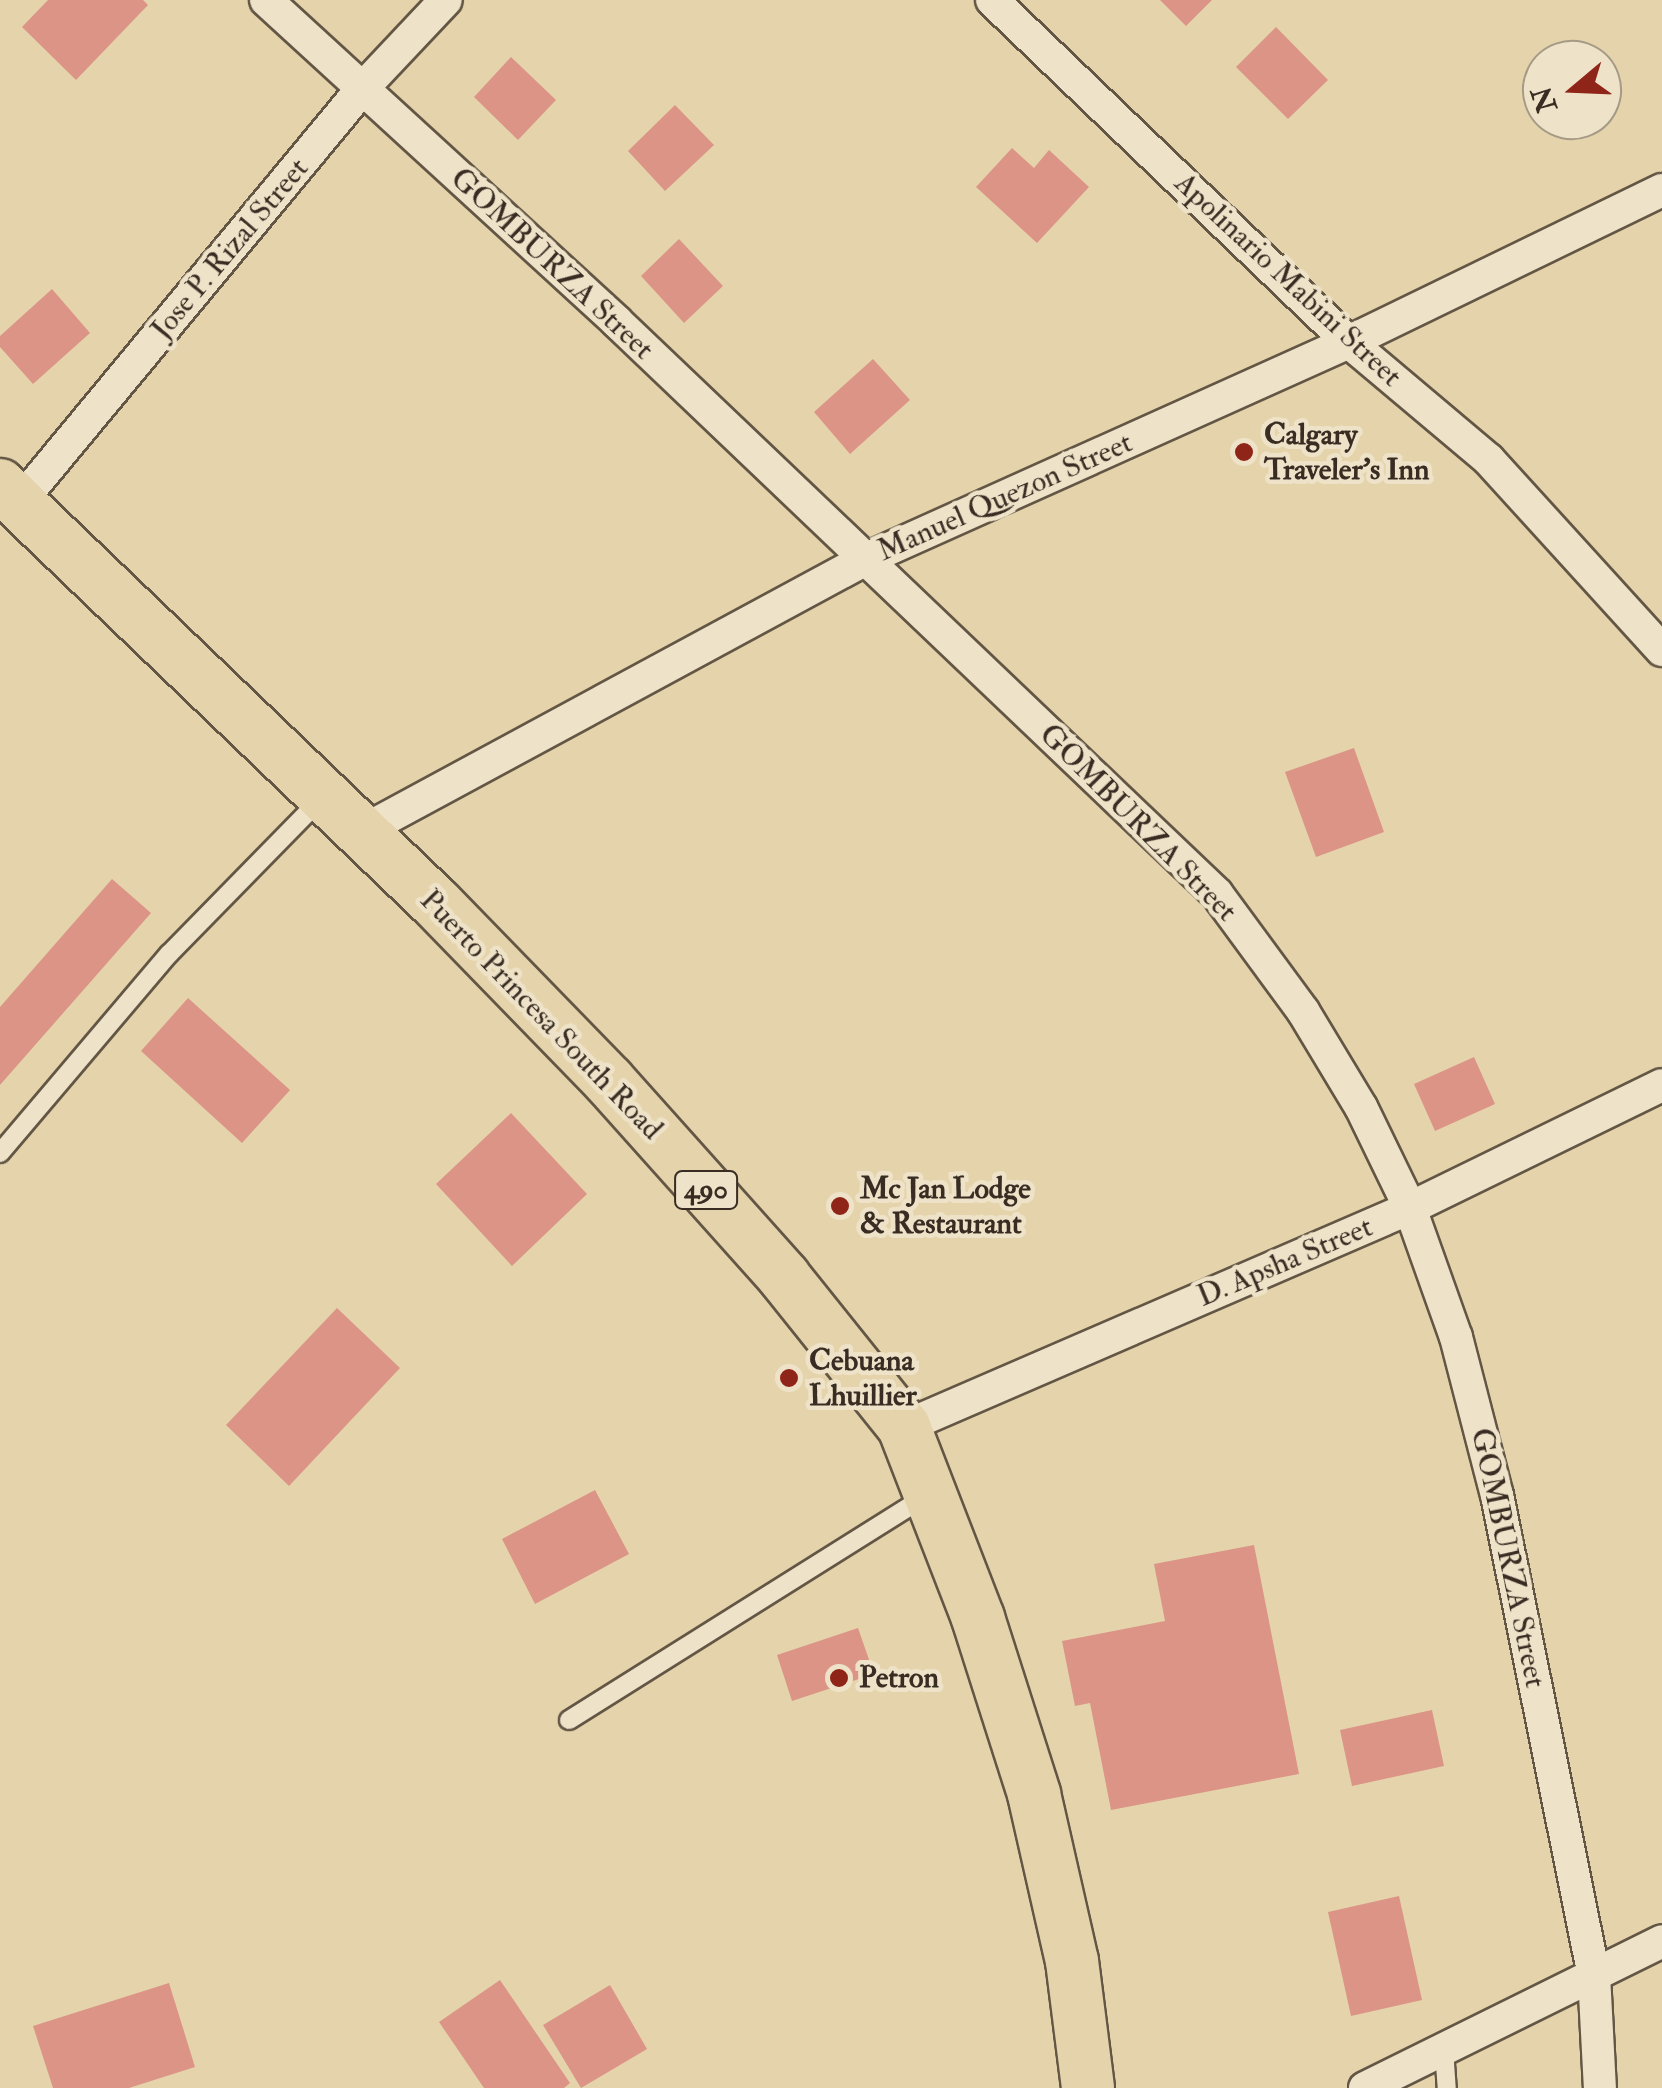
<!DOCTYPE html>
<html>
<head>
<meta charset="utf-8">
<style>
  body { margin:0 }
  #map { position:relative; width:1662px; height:2088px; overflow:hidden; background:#e5d4ab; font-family:"IM FELL Double Pica",serif }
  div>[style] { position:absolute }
  .building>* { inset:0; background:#db9486 }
  .roads { filter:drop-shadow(2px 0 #635645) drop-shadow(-2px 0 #635645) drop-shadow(0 2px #635645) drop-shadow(0 -2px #635645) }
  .lane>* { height:18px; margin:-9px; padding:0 9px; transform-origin:9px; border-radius:9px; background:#eee3c8 }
  .street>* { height:32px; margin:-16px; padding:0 16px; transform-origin:16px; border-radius:16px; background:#eee3c8 }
  .primary>* { height:52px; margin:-26px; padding:0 26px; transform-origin:26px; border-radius:26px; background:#e5d4ab }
  .dots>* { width:28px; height:28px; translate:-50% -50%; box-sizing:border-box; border:5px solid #eee3c8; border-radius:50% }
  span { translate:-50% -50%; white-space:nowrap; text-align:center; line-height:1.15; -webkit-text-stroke:9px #eee3c8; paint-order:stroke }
  .shield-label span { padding:2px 8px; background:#eee3c8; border:2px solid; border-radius:8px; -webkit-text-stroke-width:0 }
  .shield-label { font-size:28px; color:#382c23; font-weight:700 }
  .street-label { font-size:30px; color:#382c23 }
  .poi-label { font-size:30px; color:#382c23; font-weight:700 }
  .left { translate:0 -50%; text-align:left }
  .north { position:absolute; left:1522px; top:40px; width:100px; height:100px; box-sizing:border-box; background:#eee3c8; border:2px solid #a59a86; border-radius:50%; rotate:251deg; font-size:28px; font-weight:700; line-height:40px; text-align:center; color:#382c23 }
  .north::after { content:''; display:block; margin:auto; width:35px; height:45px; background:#8f2418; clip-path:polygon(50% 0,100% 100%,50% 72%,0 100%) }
</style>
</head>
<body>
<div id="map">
  <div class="building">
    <i style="clip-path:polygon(48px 0,143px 0,148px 5px,76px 80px,22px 27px)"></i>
    <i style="clip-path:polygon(1160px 0,1212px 0,1186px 26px)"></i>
    <i style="clip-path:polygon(1276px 27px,1328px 80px,1288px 119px,1236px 67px)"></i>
    <i style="clip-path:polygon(511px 57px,556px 100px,518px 140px,474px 97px)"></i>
    <i style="clip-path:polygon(675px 105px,714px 145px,665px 191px,628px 151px)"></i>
    <i style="clip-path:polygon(1012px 148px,1034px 168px,1049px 150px,1089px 187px,1037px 243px,976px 187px)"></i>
    <i style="clip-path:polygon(679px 239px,723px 286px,684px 323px,641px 276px)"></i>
    <i style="clip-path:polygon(52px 289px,90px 333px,33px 384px,0 347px,0 336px)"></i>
    <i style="clip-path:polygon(873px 359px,910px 400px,850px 454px,814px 412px)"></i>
    <i style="clip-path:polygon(1354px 748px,1384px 832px,1316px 857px,1285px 772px)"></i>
    <i style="clip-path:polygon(112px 879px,151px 913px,0 1085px,0 1007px)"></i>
    <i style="clip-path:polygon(188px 998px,290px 1090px,242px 1143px,141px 1051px)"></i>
    <i style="clip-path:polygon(1474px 1057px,1495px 1104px,1435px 1131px,1414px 1084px)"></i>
    <i style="clip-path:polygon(511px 1113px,587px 1194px,512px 1266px,436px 1184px)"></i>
    <i style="clip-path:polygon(337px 1308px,400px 1368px,289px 1486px,226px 1425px)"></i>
    <i style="clip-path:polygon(595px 1490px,629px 1554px,535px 1604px,502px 1539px)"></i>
    <i style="clip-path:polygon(1254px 1545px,1299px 1774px,1111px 1810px,1090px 1703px,1075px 1706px,1062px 1641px,1165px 1621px,1154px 1564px)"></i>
    <i style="clip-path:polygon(858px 1628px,874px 1674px,792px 1701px,777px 1655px)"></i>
    <i style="clip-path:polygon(1432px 1710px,1444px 1766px,1352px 1786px,1340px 1730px)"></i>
    <i style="clip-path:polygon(1399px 1896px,1422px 2000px,1351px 2016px,1328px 1912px)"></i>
    <i style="clip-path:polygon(500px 1980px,570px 2083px,564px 2088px,484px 2088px,439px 2022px)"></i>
    <i style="clip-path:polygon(169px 1983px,195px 2067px,129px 2088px,53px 2088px,33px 2026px)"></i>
    <i style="clip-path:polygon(610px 1985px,647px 2049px,581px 2088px,543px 2025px)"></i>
  </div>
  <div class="roads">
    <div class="lane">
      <i style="left:0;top:1153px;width:261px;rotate:-49.7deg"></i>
      <i style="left:169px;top:954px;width:216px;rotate:-45.6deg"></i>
      <i style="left:569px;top:1720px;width:419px;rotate:-32.1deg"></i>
      <i style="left:1444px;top:2049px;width:39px;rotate:86deg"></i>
    </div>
    <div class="street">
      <i style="left:266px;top:0;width:475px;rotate:42.5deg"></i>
      <i style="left:616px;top:321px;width:830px;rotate:43.63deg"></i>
      <i style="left:1217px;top:894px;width:145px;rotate:53.7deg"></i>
      <i style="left:1303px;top:1011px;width:112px;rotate:58.9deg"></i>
      <i style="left:1361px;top:1107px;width:112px;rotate:64.1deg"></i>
      <i style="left:1410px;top:1208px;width:137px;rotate:70.4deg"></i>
      <i style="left:1456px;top:1337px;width:163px;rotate:75.5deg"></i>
      <i style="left:1497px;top:1495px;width:490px;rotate:78.6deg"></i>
      <i style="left:1594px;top:1975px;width:113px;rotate:87deg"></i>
      <i style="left:992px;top:0;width:494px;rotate:43.8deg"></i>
      <i style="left:1349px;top:342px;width:183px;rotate:40.1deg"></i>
      <i style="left:1489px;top:460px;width:257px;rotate:47.7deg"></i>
      <i style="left:19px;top:503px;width:538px;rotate:-50.36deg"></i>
      <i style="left:362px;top:89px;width:122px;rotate:-46.7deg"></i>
      <i style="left:361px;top:832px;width:572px;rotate:-28.4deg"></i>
      <i style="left:864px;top:560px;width:532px;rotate:-24.2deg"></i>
      <i style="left:1349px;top:342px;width:348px;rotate:-25.9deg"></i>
      <i style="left:904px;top:1427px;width:551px;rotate:-23.4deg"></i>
      <i style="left:1410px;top:1208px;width:280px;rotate:-26deg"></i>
      <i style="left:1365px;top:2088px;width:331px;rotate:-26.3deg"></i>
    </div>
    <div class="primary">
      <i style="left:0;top:485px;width:607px;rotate:43.8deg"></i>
      <i style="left:438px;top:905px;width:245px;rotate:45.8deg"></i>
      <i style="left:609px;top:1081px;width:263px;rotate:48.2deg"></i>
      <i style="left:784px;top:1277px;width:192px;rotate:51.3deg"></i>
      <i style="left:904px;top:1427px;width:205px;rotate:68.8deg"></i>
      <i style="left:978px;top:1618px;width:185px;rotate:72.3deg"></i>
      <i style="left:1034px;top:1794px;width:171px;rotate:77.2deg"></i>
      <i style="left:1072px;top:1961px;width:128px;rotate:82.8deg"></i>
    </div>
  </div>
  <div class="dots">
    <i style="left:1244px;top:452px;background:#8f2418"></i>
    <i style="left:840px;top:1206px;background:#8f2418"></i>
    <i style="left:789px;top:1378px;background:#8f2418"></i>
    <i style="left:839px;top:1678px;background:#8f2418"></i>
  </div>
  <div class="shield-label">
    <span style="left:706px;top:1190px">490</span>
  </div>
  <div class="street-label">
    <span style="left:230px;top:249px;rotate:-50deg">Jose P. Rizal Street</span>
    <span style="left:552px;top:264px;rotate:43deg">GOMBURZA Street</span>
    <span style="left:1288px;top:280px;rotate:43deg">Apolinario Mabini Street</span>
    <span style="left:1005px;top:497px;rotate:-24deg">Manuel Quezon Street</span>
    <span style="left:1138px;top:823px;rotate:45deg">GOMBURZA Street</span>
    <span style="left:541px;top:1015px;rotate:46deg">Puerto Princesa South Road</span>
    <span style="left:1285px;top:1262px;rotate:-23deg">D. Apsha Street</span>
    <span style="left:1508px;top:1558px;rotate:78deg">GOMBURZA Street</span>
  </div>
  <div class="poi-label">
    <span class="left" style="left:1264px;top:452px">Calgary<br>Traveler’s Inn</span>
    <span class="left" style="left:860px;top:1206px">Mc Jan Lodge<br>&amp; Restaurant</span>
    <span class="left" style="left:809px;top:1378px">Cebuana<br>Lhuillier</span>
    <span class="left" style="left:859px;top:1678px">Petron</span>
  </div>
  <div class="north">N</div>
</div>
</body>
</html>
